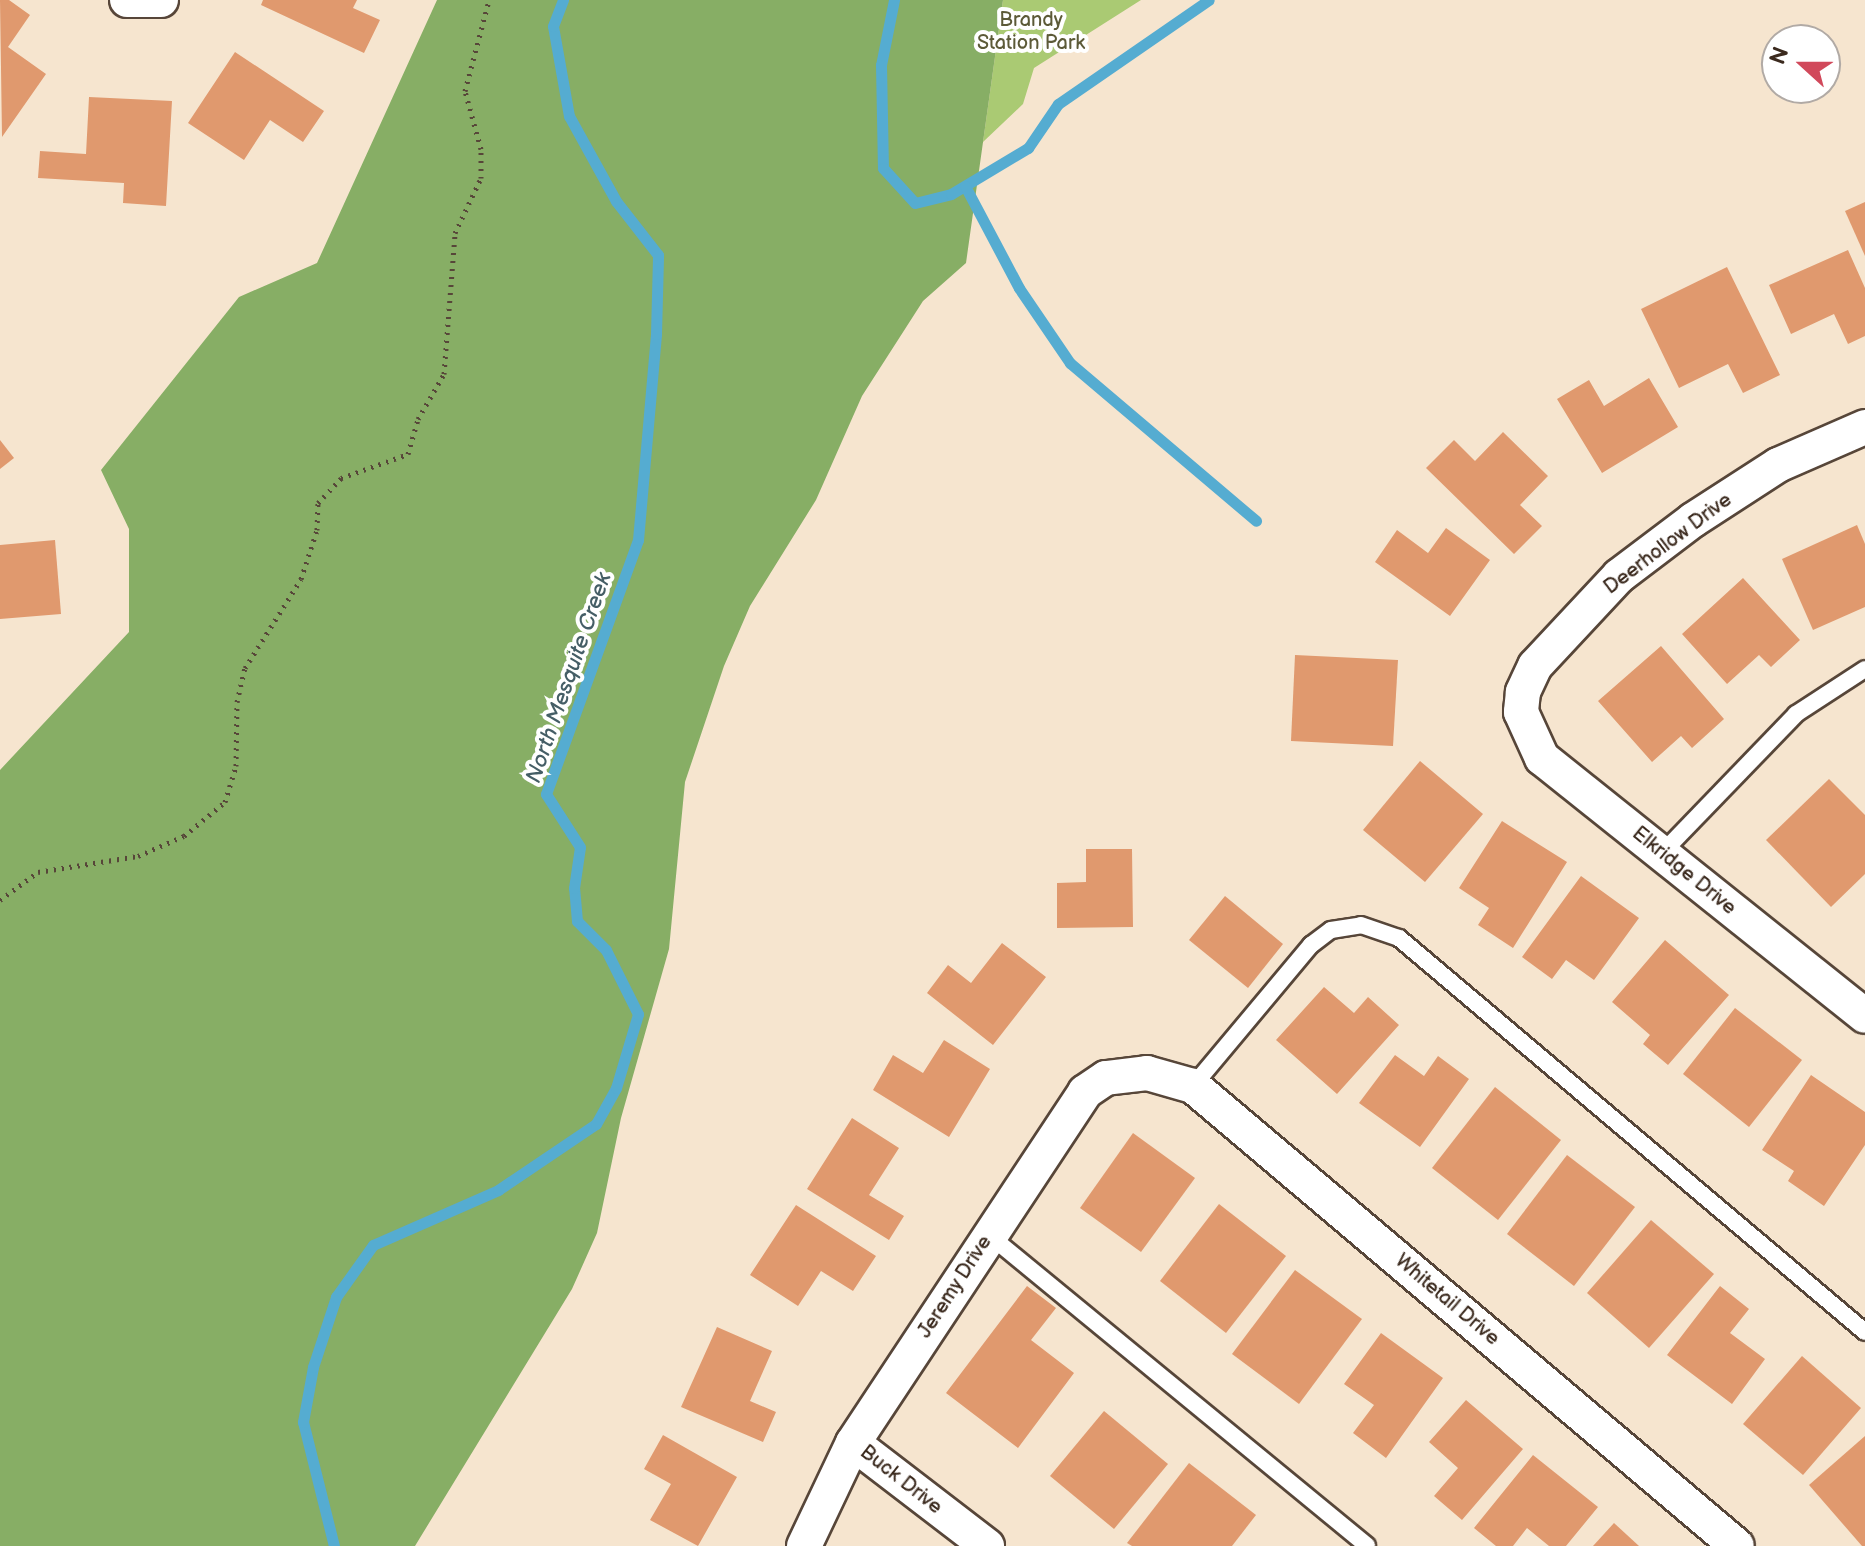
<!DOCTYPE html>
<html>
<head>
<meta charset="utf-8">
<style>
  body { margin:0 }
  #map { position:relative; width:1865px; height:1546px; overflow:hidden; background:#f6e5cf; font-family:"Balsamiq Sans",sans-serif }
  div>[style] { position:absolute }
  .green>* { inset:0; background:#aaca73 }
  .forest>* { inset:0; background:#87ae65 }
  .stream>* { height:11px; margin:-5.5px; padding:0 5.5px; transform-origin:5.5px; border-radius:5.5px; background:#55acd1 }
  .building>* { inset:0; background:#e0996e }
  .path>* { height:5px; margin-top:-2.5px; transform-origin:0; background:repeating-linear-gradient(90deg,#574639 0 2px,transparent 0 8px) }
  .roads { filter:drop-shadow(2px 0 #574639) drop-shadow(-2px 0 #574639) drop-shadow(0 2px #574639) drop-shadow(0 -2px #574639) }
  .service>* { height:16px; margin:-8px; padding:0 8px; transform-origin:8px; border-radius:8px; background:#fff }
  .minor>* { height:34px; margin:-17px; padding:0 17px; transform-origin:17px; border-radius:17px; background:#fff }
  span { translate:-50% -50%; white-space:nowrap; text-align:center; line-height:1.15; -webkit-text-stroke:8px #fff; paint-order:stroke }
  .park-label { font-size:20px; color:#5c5a38 }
  .street-label { font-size:20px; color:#3b2a1e }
  .water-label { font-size:22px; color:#455e66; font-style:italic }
  .north { position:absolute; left:1761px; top:24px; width:80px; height:80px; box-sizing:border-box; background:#fff; border:2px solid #b1aaa5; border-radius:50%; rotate:291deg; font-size:22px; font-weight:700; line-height:32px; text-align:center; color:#3b2a1e }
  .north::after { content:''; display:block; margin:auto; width:28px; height:36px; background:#d1495b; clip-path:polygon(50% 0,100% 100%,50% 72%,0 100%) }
</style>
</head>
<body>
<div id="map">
  <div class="green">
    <i style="clip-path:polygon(1003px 0,1141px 0,1034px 68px,1023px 104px,983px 142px)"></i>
  </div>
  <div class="forest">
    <i style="clip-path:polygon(437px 0,1003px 0,966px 263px,923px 301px,862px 396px,816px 500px,750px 606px,724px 666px,685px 782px,669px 949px,621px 1118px,597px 1233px,572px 1289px,415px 1546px,0 1546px,0 770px,129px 632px,129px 529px,101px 470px,239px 297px,317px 263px)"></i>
  </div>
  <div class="stream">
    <i style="left:894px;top:0;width:66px;rotate:101.3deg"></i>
    <i style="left:881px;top:65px;width:103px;rotate:88.9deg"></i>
    <i style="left:883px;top:168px;width:47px;rotate:47.6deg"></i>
    <i style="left:915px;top:203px;width:37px;rotate:-14deg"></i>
    <i style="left:951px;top:194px;width:90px;rotate:-30.9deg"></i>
    <i style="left:1028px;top:148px;width:53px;rotate:-55.7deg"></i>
    <i style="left:1058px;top:104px;width:183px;rotate:-34.6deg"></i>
    <i style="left:965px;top:186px;width:115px;rotate:62.1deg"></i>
    <i style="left:1019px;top:288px;width:91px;rotate:55.8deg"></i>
    <i style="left:1070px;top:363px;width:244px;rotate:40.3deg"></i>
    <i style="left:334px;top:1546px;width:128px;rotate:-104deg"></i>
    <i style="left:303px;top:1422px;width:56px;rotate:-79.7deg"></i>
    <i style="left:313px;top:1367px;width:74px;rotate:-71.8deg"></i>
    <i style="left:336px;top:1297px;width:64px;rotate:-54.6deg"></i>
    <i style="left:373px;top:1245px;width:137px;rotate:-23.7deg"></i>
    <i style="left:498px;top:1190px;width:118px;rotate:-34deg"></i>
    <i style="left:596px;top:1124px;width:41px;rotate:-60.9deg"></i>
    <i style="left:616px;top:1088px;width:77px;rotate:-73.4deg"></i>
    <i style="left:638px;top:1014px;width:72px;rotate:-116.6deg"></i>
    <i style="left:606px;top:950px;width:41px;rotate:-135deg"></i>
    <i style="left:577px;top:921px;width:33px;rotate:-95deg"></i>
    <i style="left:574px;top:888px;width:41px;rotate:-81.7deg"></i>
    <i style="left:580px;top:847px;width:63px;rotate:-122.7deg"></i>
    <i style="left:546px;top:794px;width:270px;rotate:-70.1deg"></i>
    <i style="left:638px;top:540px;width:207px;rotate:-85deg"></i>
    <i style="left:656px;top:334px;width:79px;rotate:-88.5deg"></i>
    <i style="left:658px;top:255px;width:68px;rotate:-127.9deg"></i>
    <i style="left:616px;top:201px;width:97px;rotate:-118.9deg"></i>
    <i style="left:569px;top:116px;width:91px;rotate:-100.1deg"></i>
    <i style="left:553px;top:26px;width:28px;rotate:-69deg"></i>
  </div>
  <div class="building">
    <i style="clip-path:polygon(0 0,9px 0,30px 15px,8px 47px,46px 74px,2px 137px)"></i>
    <i style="clip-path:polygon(263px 0,357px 0,353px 8px,380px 20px,364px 53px,261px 5px)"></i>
    <i style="clip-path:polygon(235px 52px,324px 111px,303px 142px,270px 120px,244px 160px,188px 123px)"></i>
    <i style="clip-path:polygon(89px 97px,172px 101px,166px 206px,123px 203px,124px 183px,38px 178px,40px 151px,86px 154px)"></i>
    <i style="clip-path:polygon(1865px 202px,1865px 256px,1845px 211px)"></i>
    <i style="clip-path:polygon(1848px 250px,1865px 288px,1865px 336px,1848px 344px,1834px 314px,1791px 334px,1769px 285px)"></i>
    <i style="clip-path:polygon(1727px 267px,1780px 375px,1743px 393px,1728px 364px,1679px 388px,1641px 309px)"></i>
    <i style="clip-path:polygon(1649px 378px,1678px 427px,1602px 473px,1557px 399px,1589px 380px,1604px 406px)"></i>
    <i style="clip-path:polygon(1503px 432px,1548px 476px,1520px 505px,1542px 526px,1514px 554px,1426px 468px,1454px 440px,1475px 461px)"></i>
    <i style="clip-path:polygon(0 440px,14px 458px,0 469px)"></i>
    <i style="clip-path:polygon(1857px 525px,1865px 544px,1865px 607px,1813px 630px,1782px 559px)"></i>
    <i style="clip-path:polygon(1446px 528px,1490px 560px,1450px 616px,1375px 562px,1397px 530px,1428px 553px)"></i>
    <i style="clip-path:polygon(55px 540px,61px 614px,0 619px,0 545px)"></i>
    <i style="clip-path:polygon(1743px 578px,1800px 640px,1771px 667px,1759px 655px,1727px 684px,1682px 634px)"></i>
    <i style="clip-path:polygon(1661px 646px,1724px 719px,1692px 748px,1681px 736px,1652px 762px,1598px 701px)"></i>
    <i style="clip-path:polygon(1295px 655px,1398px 660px,1393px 746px,1291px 741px)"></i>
    <i style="clip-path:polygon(1420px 761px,1483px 814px,1425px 882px,1363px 830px)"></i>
    <i style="clip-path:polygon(1829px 779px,1865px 815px,1865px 874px,1831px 907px,1766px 840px)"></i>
    <i style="clip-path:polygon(1502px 821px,1567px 862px,1513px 948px,1478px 925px,1489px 908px,1459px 888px)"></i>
    <i style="clip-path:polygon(1086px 849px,1132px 849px,1133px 927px,1057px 928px,1057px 883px,1086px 882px)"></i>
    <i style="clip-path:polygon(1581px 876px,1639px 918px,1594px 980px,1566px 960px,1552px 979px,1522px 957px)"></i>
    <i style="clip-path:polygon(1225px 896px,1283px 944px,1248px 988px,1189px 940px)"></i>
    <i style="clip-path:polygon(1665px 940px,1729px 995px,1668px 1065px,1643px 1044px,1650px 1035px,1612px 1002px)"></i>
    <i style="clip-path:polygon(1002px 943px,1046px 977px,993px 1045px,927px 993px,948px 965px,971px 983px)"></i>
    <i style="clip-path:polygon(1324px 987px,1354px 1013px,1368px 997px,1399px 1025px,1337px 1094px,1276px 1040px)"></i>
    <i style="clip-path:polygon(1735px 1008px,1802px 1060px,1749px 1127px,1683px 1074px)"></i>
    <i style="clip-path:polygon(944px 1040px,990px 1069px,949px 1137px,873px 1090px,893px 1055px,923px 1073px)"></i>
    <i style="clip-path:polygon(1395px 1055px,1424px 1076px,1438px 1056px,1469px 1079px,1420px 1147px,1359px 1103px)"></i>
    <i style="clip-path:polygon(1811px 1075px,1865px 1112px,1865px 1145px,1824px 1206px,1788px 1181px,1794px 1171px,1762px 1150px)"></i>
    <i style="clip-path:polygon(1495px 1087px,1561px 1140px,1498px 1220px,1432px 1168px)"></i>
    <i style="clip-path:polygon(852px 1118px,899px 1148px,869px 1195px,904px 1216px,889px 1240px,807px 1189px)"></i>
    <i style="clip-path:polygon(1133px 1133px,1195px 1178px,1141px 1252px,1080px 1208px)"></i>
    <i style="clip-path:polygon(1567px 1155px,1635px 1207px,1574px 1286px,1507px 1234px)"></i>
    <i style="clip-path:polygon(1219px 1204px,1286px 1256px,1226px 1333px,1160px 1281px)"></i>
    <i style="clip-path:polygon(796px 1205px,876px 1256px,853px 1291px,821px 1271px,798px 1306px,750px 1275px)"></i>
    <i style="clip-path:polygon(1651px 1220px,1714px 1274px,1649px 1348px,1587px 1293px)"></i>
    <i style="clip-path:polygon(1295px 1270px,1362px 1319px,1299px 1404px,1232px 1354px)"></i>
    <i style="clip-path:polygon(1027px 1286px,1056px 1308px,1031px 1340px,1074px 1373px,1018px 1448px,946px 1393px)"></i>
    <i style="clip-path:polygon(1720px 1286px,1749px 1309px,1730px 1333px,1765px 1359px,1732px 1404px,1667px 1355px)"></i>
    <i style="clip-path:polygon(717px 1327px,772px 1351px,750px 1401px,776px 1412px,763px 1442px,681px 1407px)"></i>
    <i style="clip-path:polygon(1381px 1333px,1443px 1378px,1386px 1458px,1353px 1433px,1374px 1405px,1344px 1384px)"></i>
    <i style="clip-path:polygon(1802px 1356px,1861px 1408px,1803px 1475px,1743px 1424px)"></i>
    <i style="clip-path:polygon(1466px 1400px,1523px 1449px,1462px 1520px,1434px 1496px,1458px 1468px,1429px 1442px)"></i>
    <i style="clip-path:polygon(1104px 1411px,1168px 1464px,1114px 1529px,1050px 1476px)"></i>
    <i style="clip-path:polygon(663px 1435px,737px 1477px,698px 1546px,650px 1520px,671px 1484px,644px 1469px)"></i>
    <i style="clip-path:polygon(1865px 1436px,1865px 1546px,1862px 1546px,1809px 1485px)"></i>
    <i style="clip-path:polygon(1533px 1455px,1598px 1507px,1566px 1546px,1549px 1546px,1527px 1528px,1513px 1546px,1496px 1546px,1474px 1528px)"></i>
    <i style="clip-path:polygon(1189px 1463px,1256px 1515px,1232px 1546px,1132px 1546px,1127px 1543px)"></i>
    <i style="clip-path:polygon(1614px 1523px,1639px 1546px,1593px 1546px)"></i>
  </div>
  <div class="path">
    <i style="left:0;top:900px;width:47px;rotate:-36.4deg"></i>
    <i style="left:38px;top:872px;width:101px;rotate:-9.1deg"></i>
    <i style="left:138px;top:856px;width:50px;rotate:-23.5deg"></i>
    <i style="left:184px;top:836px;width:53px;rotate:-39.7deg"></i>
    <i style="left:225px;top:802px;width:38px;rotate:-73deg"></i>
    <i style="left:236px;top:766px;width:64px;rotate:-89.1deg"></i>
    <i style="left:237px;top:702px;width:35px;rotate:-77deg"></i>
    <i style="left:245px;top:668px;width:105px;rotate:-57.8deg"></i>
    <i style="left:301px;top:579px;width:52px;rotate:-71.9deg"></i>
    <i style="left:317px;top:530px;width:27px;rotate:-88deg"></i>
    <i style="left:318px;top:503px;width:34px;rotate:-47deg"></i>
    <i style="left:341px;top:478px;width:71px;rotate:-19.7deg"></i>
    <i style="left:408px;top:454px;width:36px;rotate:-74deg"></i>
    <i style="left:418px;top:419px;width:52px;rotate:-60deg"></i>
    <i style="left:444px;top:374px;width:141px;rotate:-85.5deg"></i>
    <i style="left:455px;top:233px;width:61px;rotate:-64.7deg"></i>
    <i style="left:481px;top:178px;width:29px;rotate:-90deg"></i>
    <i style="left:481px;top:149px;width:60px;rotate:-105.4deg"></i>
    <i style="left:465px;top:91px;width:94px;rotate:-75.2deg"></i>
  </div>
  <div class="roads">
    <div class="service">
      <i style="left:1662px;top:853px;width:193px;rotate:-46deg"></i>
      <i style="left:1796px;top:714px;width:82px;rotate:-33.1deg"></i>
      <i style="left:1193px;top:1086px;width:184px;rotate:-50.1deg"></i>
      <i style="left:1311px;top:945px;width:25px;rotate:-37deg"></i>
      <i style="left:1331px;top:930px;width:30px;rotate:-9deg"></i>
      <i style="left:1361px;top:925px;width:40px;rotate:18.9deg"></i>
      <i style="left:1399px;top:938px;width:610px;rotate:40.21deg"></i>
      <i style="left:989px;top:1235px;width:489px;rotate:39.4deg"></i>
    </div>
    <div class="minor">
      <i style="left:127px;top:0;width:34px"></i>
      <i style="left:1865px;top:427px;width:95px;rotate:156.4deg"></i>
      <i style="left:1778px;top:465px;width:101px;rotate:147.1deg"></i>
      <i style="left:1693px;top:520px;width:93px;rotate:142.9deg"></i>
      <i style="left:1619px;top:576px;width:123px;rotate:133deg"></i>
      <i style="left:1535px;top:666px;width:29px;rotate:115deg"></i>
      <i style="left:1523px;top:692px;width:20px;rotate:96deg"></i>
      <i style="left:1521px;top:712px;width:51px;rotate:65.5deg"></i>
      <i style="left:1542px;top:758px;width:413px;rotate:38.6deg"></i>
      <i style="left:853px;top:1443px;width:169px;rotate:37.5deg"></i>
      <i style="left:804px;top:1546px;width:114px;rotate:-64.6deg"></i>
      <i style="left:853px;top:1443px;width:421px;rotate:-56.5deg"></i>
      <i style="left:1085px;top:1092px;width:25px;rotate:-34deg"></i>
      <i style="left:1106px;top:1078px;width:41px;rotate:-7deg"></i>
      <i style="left:1147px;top:1073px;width:48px;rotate:15.8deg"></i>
      <i style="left:1193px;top:1086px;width:712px;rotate:40.22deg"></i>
    </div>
  </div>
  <div class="park-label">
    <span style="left:1031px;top:32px">Brandy<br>Station Park</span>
  </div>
  <div class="street-label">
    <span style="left:1668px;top:544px;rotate:-37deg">Deerhollow Drive</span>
    <span style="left:1684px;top:871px;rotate:39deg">Elkridge Drive</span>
    <span style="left:955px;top:1287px;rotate:-57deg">Jeremy Drive</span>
    <span style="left:1447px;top:1300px;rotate:40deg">Whitetail Drive</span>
    <span style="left:901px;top:1480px;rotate:38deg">Buck Drive</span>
  </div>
  <div class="water-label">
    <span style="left:569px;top:678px;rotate:-71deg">North Mesquite Creek</span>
  </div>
  <div class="north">N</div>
</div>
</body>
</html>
